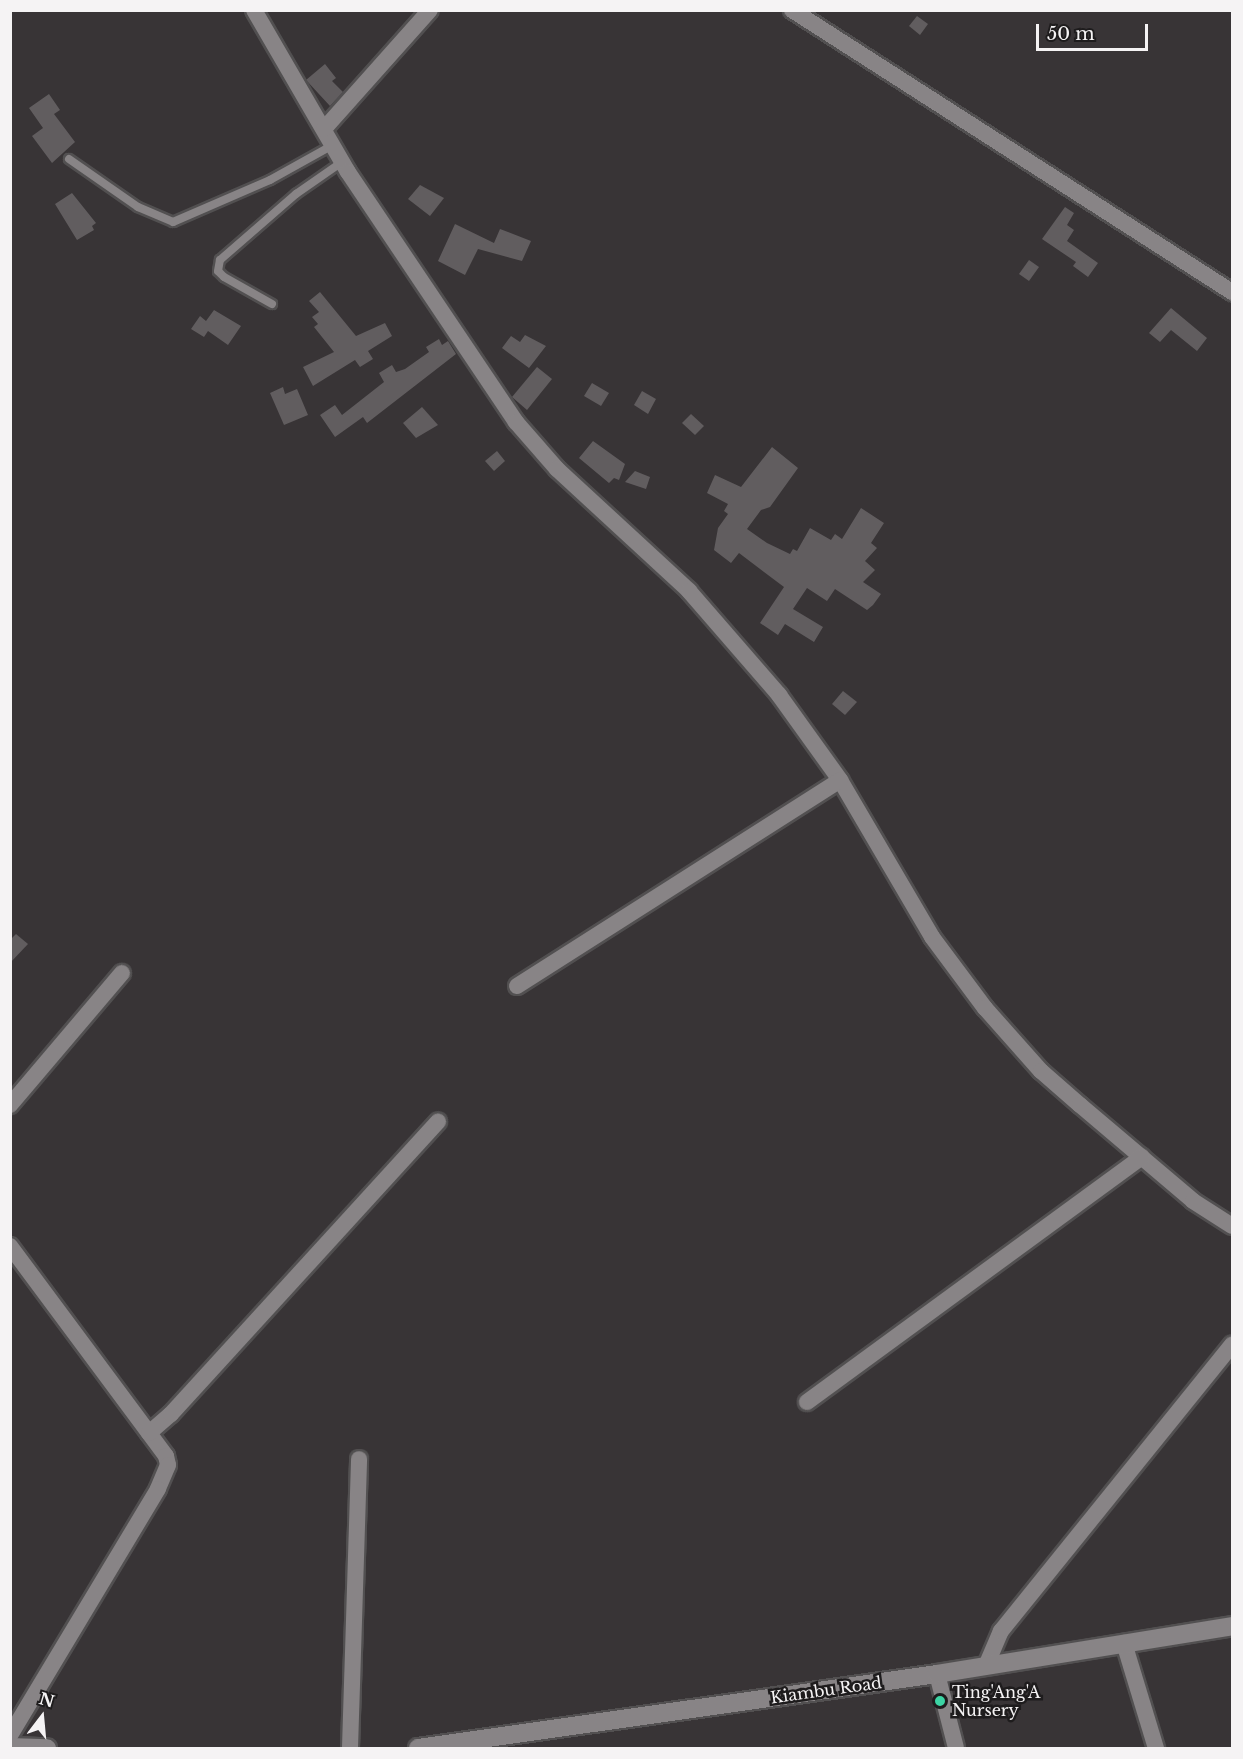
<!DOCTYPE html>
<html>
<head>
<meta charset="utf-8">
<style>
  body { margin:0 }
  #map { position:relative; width:1243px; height:1759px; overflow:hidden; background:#383436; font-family:"Libre Baskerville",serif }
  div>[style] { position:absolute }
  .building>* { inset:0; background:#615d5f }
  .roads { filter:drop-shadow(2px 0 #525051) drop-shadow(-2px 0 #525051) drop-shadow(0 2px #525051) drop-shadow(0 -2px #525051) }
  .lane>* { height:8px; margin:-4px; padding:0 4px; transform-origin:4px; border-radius:4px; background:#888486 }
  .street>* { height:16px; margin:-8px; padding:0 8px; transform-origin:8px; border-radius:8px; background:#888486 }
  .secondary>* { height:18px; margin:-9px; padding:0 9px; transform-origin:9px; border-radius:9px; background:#888486 }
  .dots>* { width:16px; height:16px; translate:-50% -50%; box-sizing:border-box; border:3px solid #1e1c1d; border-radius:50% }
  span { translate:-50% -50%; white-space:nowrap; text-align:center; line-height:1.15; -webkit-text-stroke:5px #1e1c1d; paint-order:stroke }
  .street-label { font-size:16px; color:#f5f3f4 }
  .poi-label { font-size:16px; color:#f5f3f4 }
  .left { translate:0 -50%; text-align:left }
  .frame { position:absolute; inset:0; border:12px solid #f5f3f4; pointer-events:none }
  .north { position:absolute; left:12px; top:1687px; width:60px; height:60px; -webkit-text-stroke:4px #1e1c1d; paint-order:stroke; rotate:16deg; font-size:16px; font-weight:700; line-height:24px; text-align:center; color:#f5f3f4 }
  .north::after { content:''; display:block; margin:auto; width:21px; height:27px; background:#f5f3f4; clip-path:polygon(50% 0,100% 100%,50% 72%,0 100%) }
  .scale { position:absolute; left:1036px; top:24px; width:112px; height:27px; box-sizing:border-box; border:3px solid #f5f3f4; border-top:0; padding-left:8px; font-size:18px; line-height:21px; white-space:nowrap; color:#f5f3f4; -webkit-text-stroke:4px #1e1c1d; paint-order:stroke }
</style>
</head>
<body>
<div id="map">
  <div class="building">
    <i style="clip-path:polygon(917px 16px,928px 24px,920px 35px,909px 26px)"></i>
    <i style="clip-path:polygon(325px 64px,336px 78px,332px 81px,343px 92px,330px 106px,306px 80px)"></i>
    <i style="clip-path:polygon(49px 94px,60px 110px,54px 114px,75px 142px,52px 163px,32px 136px,43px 128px,29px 108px)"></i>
    <i style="clip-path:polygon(420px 185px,444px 198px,430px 216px,408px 199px)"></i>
    <i style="clip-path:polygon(72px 193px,96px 223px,92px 226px,94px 230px,77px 240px,55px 204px)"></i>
    <i style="clip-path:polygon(1065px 207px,1074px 213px,1067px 225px,1074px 230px,1067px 241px,1098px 263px,1088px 277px,1073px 266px,1076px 262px,1042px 239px)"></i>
    <i style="clip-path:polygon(455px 224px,494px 243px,500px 229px,531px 241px,522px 261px,478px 249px,465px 275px,438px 261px)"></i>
    <i style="clip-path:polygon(1029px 260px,1039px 267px,1029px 281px,1019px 274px)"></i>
    <i style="clip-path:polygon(320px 292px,356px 336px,385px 323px,392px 336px,368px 351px,373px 359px,360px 367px,355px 360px,313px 386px,303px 367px,334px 352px,314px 327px,318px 324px,312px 317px,319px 312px,309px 301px)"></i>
    <i style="clip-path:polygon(1171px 308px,1207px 338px,1197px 351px,1171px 330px,1160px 342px,1149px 333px)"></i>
    <i style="clip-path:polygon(214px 310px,241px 326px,228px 345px,208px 331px,204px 337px,191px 329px,200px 316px,206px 321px)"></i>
    <i style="clip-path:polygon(525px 335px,546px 346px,529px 368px,502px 348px,511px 336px,520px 342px)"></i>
    <i style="clip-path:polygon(439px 339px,442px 345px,448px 341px,456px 354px,367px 423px,363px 417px,335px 437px,320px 415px,335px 405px,342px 415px,384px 382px,379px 373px,392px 365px,396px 372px,405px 369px,429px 352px,426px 347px)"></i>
    <i style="clip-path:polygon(537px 367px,552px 379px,527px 410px,512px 397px)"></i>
    <i style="clip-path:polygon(592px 383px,609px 393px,601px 406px,584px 396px)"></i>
    <i style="clip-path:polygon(283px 387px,285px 394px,297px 389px,308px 415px,284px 425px,270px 393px)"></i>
    <i style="clip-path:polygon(642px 391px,656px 399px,648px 414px,634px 405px)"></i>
    <i style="clip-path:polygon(422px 407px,438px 425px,416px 438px,403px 423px)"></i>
    <i style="clip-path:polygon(691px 414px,704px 426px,695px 435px,682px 423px)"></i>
    <i style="clip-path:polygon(593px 441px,625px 464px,619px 480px,614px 478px,609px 483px,579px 458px)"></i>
    <i style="clip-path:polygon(772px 447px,798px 468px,770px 507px,761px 510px,747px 529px,767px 543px,790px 554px,793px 549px,797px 551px,810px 528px,831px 540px,835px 534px,842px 539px,861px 508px,884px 523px,871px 543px,877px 548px,865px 561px,875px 570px,863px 582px,881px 594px,873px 605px,867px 610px,835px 589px,827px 601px,807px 588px,793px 609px,823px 627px,814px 642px,785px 624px,778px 635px,760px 623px,784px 587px,739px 553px,731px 563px,714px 550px,718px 528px,728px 514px,724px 511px,728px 504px,707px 493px,715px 475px,741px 487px)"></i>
    <i style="clip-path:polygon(497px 451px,505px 461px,494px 471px,485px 461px)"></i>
    <i style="clip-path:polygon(635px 471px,650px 477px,646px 489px,625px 482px)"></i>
    <i style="clip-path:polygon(843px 691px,857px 702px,845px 715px,832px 704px)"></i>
    <i style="clip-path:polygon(16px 934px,28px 944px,10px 963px,10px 940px)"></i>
  </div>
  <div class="roads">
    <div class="lane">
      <i style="left:69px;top:159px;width:84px;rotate:34.8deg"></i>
      <i style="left:138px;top:207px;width:38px;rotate:23deg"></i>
      <i style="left:173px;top:222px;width:106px;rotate:-23.4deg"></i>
      <i style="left:270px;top:180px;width:72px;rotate:-29.1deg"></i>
      <i style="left:272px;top:304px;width:55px;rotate:-150.6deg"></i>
      <i style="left:224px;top:277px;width:8px;rotate:-135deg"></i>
      <i style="left:218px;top:271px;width:11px;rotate:-80deg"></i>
      <i style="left:220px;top:260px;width:101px;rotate:-41deg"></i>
      <i style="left:296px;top:194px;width:56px;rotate:-34.8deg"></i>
    </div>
    <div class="street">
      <i style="left:254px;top:10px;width:187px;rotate:59.9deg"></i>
      <i style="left:348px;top:172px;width:301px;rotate:56.1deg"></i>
      <i style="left:516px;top:422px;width:62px;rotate:48.9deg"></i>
      <i style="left:557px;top:469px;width:180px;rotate:42.7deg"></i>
      <i style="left:689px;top:591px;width:138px;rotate:49.1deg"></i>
      <i style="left:779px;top:695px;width:105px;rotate:54.3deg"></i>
      <i style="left:840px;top:780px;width:182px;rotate:59.6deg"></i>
      <i style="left:932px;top:937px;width:89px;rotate:53.3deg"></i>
      <i style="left:985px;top:1008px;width:84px;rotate:48.4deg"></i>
      <i style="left:1041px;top:1071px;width:52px;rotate:41.1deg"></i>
      <i style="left:1080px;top:1105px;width:148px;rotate:40.3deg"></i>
      <i style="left:1193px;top:1201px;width:46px;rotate:32.7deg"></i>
      <i style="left:792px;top:10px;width:523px;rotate:32.66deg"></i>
      <i style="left:324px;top:129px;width:159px;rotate:-48.3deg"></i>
      <i style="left:517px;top:986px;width:383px;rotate:-32.5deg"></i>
      <i style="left:10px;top:1105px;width:173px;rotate:-49.7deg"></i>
      <i style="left:10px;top:1246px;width:262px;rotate:53.4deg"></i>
      <i style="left:166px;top:1456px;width:9px;rotate:77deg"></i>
      <i style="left:168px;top:1465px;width:26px;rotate:113deg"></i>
      <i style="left:158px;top:1489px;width:287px;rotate:121deg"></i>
      <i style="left:807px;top:1402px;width:415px;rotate:-36.2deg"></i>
      <i style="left:149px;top:1433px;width:29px;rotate:-41deg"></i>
      <i style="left:171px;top:1414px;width:396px;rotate:-47.6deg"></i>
      <i style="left:1124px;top:1643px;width:110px;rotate:73.1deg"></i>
      <i style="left:986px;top:1666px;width:38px;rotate:-67deg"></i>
      <i style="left:1001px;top:1631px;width:368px;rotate:-51.1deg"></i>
      <i style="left:937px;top:1674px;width:76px;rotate:75.6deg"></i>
      <i style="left:350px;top:1748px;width:289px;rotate:-88.2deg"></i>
    </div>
    <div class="secondary">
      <i style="left:10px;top:1747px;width:37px;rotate:2deg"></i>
      <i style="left:418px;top:1748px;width:524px;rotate:-8.11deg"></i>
      <i style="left:937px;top:1674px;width:299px;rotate:-9.2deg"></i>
    </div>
  </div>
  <div class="dots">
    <i style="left:940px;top:1701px;background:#3cd4a4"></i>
  </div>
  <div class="street-label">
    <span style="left:826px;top:1690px;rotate:-8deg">Kiambu Road</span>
  </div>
  <div class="poi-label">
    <span class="left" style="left:952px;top:1701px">Ting'Ang'A<br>Nursery</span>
  </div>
  <div class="frame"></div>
  <div class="north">N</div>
  <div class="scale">50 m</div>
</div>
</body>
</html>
